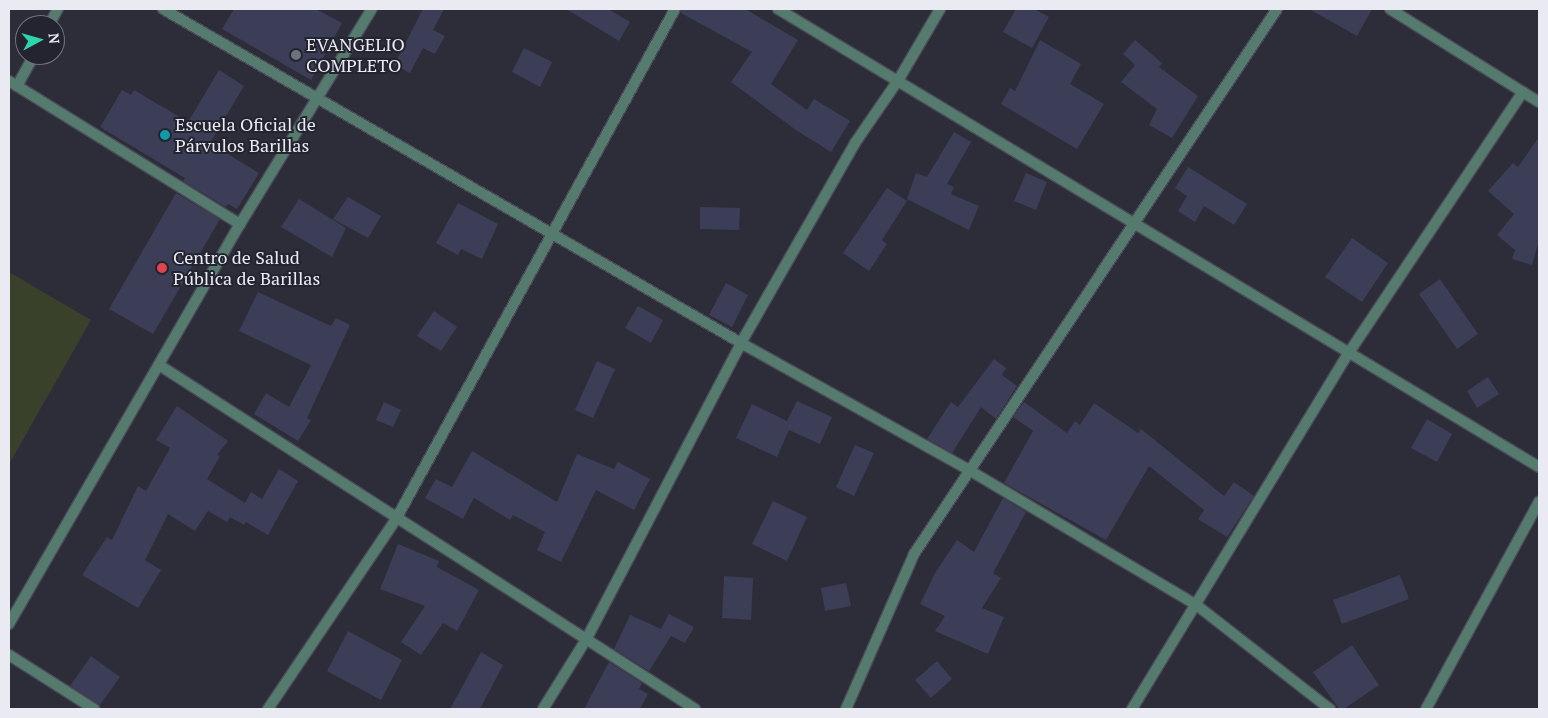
<!DOCTYPE html>
<html>
<head>
<meta charset="utf-8">
<style>
  body { margin:0 }
  #map { position:relative; width:1548px; height:718px; overflow:hidden; background:#2d2d39; font-family:"PT Serif",serif }
  div>[style] { position:absolute }
  .green>* { inset:0; background:#3a412b }
  .building>* { inset:0; background:#3c3d56 }
  .roads { filter:drop-shadow(1px 0 #4b4b57) drop-shadow(-1px 0 #4b4b57) drop-shadow(0 1px #4b4b57) drop-shadow(0 -1px #4b4b57) }
  .minor>* { height:10px; margin:-5px; padding:0 5px; transform-origin:5px; border-radius:5px; background:#557b6f }
  .tertiary>* { height:10px; margin:-5px; padding:0 5px; transform-origin:5px; border-radius:5px; background:#557b6f }
  .dots>* { width:14px; height:14px; translate:-50% -50%; box-sizing:border-box; border:2px solid #23242f; border-radius:50% }
  span { translate:-50% -50%; white-space:nowrap; text-align:center; line-height:1.15; -webkit-text-stroke:4px #23242f; paint-order:stroke }
  .poi-label { font-size:18px; color:#e9eaf2 }
  .left { translate:0 -50%; text-align:left }
  .frame { position:absolute; inset:0; border:10px solid #e9eaf2; pointer-events:none }
  .north { position:absolute; left:15px; top:15px; width:50px; height:50px; box-sizing:border-box; background:#23242f; border:1px solid #72737d; border-radius:50%; rotate:84deg; font-size:14px; font-weight:700; line-height:20px; text-align:center; color:#e9eaf2 }
  .north::after { content:''; display:block; margin:auto; width:18px; height:22px; background:#2dd5ab; clip-path:polygon(50% 0,100% 100%,50% 72%,0 100%) }
</style>
</head>
<body>
<div id="map">
  <div class="green">
    <i style="clip-path:polygon(9px 272px,91px 320px,9px 464px)"></i>
  </div>
  <div class="building">
    <i style="clip-path:polygon(234px 9px,316px 9px,342px 23px,311px 80px,222px 29px)"></i>
    <i style="clip-path:polygon(423px 9px,444px 9px,433px 30px,445px 36px,435px 54px,423px 48px,410px 73px,394px 65px)"></i>
    <i style="clip-path:polygon(566px 9px,608px 9px,630px 22px,619px 41px)"></i>
    <i style="clip-path:polygon(682px 9px,745px 9px,798px 40px,771px 84px,807px 110px,814px 99px,850px 121px,831px 152px,796px 130px,731px 82px,752px 52px,681px 13px)"></i>
    <i style="clip-path:polygon(1016px 9px,1034px 9px,1049px 17px,1032px 48px,1003px 32px)"></i>
    <i style="clip-path:polygon(1309px 9px,1372px 9px,1357px 36px)"></i>
    <i style="clip-path:polygon(1040px 40px,1081px 64px,1070px 84px,1104px 104px,1077px 149px,1001px 104px,1010px 88px,1015px 91px)"></i>
    <i style="clip-path:polygon(1135px 40px,1162px 63px,1159px 67px,1198px 96px,1172px 138px,1149px 125px,1157px 109px,1121px 82px,1135px 65px,1123px 54px)"></i>
    <i style="clip-path:polygon(524px 48px,552px 62px,540px 87px,512px 72px)"></i>
    <i style="clip-path:polygon(219px 70px,244px 86px,210px 143px,259px 173px,237px 209px,228px 204px,226px 207px,183px 181px,185px 178px,100px 127px,122px 90px,131px 95px,134px 90px,188px 122px)"></i>
    <i style="clip-path:polygon(954px 132px,971px 142px,947px 184px,954px 187px,951px 194px,979px 206px,969px 230px,907px 199px,916px 173px,927px 177px)"></i>
    <i style="clip-path:polygon(1539px 137px,1539px 240px,1532px 265px,1512px 259px,1515px 250px,1497px 235px,1514px 214px,1488px 191px,1513px 163px,1518px 167px)"></i>
    <i style="clip-path:polygon(1188px 167px,1247px 204px,1234px 225px,1204px 206px,1195px 222px,1178px 211px,1187px 196px,1175px 188px)"></i>
    <i style="clip-path:polygon(1026px 173px,1047px 182px,1036px 210px,1014px 201px)"></i>
    <i style="clip-path:polygon(887px 188px,907px 201px,882px 240px,887px 244px,869px 271px,843px 253px)"></i>
    <i style="clip-path:polygon(176px 193px,220px 219px,153px 334px,109px 309px)"></i>
    <i style="clip-path:polygon(348px 197px,381px 216px,368px 238px,333px 219px)"></i>
    <i style="clip-path:polygon(299px 199px,346px 228px,332px 257px,281px 227px)"></i>
    <i style="clip-path:polygon(458px 203px,498px 224px,482px 259px,461px 249px,458px 255px,436px 243px)"></i>
    <i style="clip-path:polygon(700px 207px,740px 208px,739px 230px,700px 229px)"></i>
    <i style="clip-path:polygon(1352px 238px,1388px 263px,1362px 302px,1325px 277px)"></i>
    <i style="clip-path:polygon(1440px 279px,1478px 334px,1457px 349px,1419px 294px)"></i>
    <i style="clip-path:polygon(726px 283px,748px 295px,732px 327px,709px 315px)"></i>
    <i style="clip-path:polygon(258px 292px,331px 326px,336px 318px,350px 325px,307px 418px,311px 420px,298px 441px,254px 414px,266px 393px,289px 407px,311px 365px,239px 331px)"></i>
    <i style="clip-path:polygon(638px 306px,663px 320px,651px 343px,625px 328px)"></i>
    <i style="clip-path:polygon(434px 311px,457px 327px,441px 351px,417px 336px)"></i>
    <i style="clip-path:polygon(994px 359px,1006px 368px,1002px 375px,1017px 386px,996px 419px,981px 407px,952px 453px,927px 439px,951px 402px,958px 407px)"></i>
    <i style="clip-path:polygon(597px 361px,615px 369px,593px 418px,575px 410px)"></i>
    <i style="clip-path:polygon(1488px 377px,1499px 394px,1477px 408px,1467px 391px)"></i>
    <i style="clip-path:polygon(797px 401px,832px 417px,820px 444px,789px 430px,777px 457px,736px 438px,752px 404px,787px 421px)"></i>
    <i style="clip-path:polygon(384px 402px,401px 410px,393px 427px,376px 420px)"></i>
    <i style="clip-path:polygon(1024px 402px,1067px 433px,1075px 421px,1080px 425px,1094px 403px,1138px 433px,1141px 429px,1224px 496px,1234px 482px,1254px 496px,1227px 537px,1198px 519px,1204px 510px,1149px 466px,1106px 540px,1004px 483px,1033px 431px,1013px 417px)"></i>
    <i style="clip-path:polygon(177px 406px,228px 441px,217px 455px,220px 456px,207px 479px,245px 503px,251px 492px,262px 499px,279px 469px,298px 481px,268px 535px,246px 522px,244px 525px,230px 517px,227px 522px,208px 511px,195px 531px,168px 514px,145px 560px,161px 570px,138px 608px,82px 575px,107px 537px,112px 540px,138px 486px,146px 491px,170px 448px,156px 440px)"></i>
    <i style="clip-path:polygon(1427px 419px,1452px 434px,1437px 462px,1411px 448px)"></i>
    <i style="clip-path:polygon(855px 445px,874px 453px,854px 496px,836px 487px)"></i>
    <i style="clip-path:polygon(472px 451px,557px 502px,577px 454px,614px 469px,618px 462px,650px 479px,634px 510px,596px 490px,561px 562px,537px 550px,545px 532px,513px 515px,510px 520px,474px 498px,463px 519px,425px 498px,436px 479px,452px 487px)"></i>
    <i style="clip-path:polygon(1003px 498px,1026px 512px,993px 573px,1001px 578px,982px 608px,1004px 617px,988px 654px,935px 631px,945px 616px,920px 604px,935px 573px,957px 540px,974px 552px)"></i>
    <i style="clip-path:polygon(773px 501px,807px 517px,787px 561px,752px 544px)"></i>
    <i style="clip-path:polygon(398px 544px,439px 561px,437px 567px,479px 590px,457px 631px,443px 623px,421px 655px,401px 642px,425px 606px,380px 589px)"></i>
    <i style="clip-path:polygon(1400px 575px,1409px 599px,1342px 624px,1333px 600px)"></i>
    <i style="clip-path:polygon(724px 576px,753px 578px,751px 620px,722px 618px)"></i>
    <i style="clip-path:polygon(846px 583px,851px 606px,825px 611px,821px 588px)"></i>
    <i style="clip-path:polygon(669px 614px,694px 627px,685px 643px,671px 636px,649px 671px,614px 649px,630px 615px,661px 629px)"></i>
    <i style="clip-path:polygon(348px 631px,402px 660px,381px 700px,327px 671px)"></i>
    <i style="clip-path:polygon(1352px 645px,1379px 685px,1344px 709px,1339px 709px,1313px 672px)"></i>
    <i style="clip-path:polygon(481px 652px,503px 665px,480px 709px,450px 709px)"></i>
    <i style="clip-path:polygon(91px 656px,120px 677px,100px 705px,70px 686px)"></i>
    <i style="clip-path:polygon(937px 661px,952px 679px,931px 698px,915px 680px)"></i>
    <i style="clip-path:polygon(609px 662px,642px 683px,639px 689px,648px 694px,640px 709px,584px 709px)"></i>
  </div>
  <div class="roads">
    <div class="minor">
      <i style="left:163px;top:9px;width:668px;rotate:30.02deg"></i>
      <i style="left:741px;top:343px;width:261px;rotate:29.1deg"></i>
      <i style="left:969px;top:470px;width:263px;rotate:30.7deg"></i>
      <i style="left:1195px;top:604px;width:171px;rotate:37.9deg"></i>
      <i style="left:778px;top:9px;width:888px;rotate:31.04deg"></i>
      <i style="left:1390px;top:9px;width:176px;rotate:32deg"></i>
      <i style="left:49px;top:25px;width:18px;rotate:-61deg"></i>
      <i style="left:9px;top:81px;width:272px;rotate:31.8deg"></i>
      <i style="left:17px;top:86px;width:35px;rotate:-61deg"></i>
      <i style="left:159px;top:365px;width:637px;rotate:32.69deg"></i>
      <i style="left:9px;top:655px;width:101px;rotate:32.4deg"></i>
      <i style="left:268px;top:709px;width:229px;rotate:-56deg"></i>
      <i style="left:396px;top:519px;width:581px;rotate:-61.32deg"></i>
      <i style="left:543px;top:709px;width:84px;rotate:-58.2deg"></i>
      <i style="left:587px;top:638px;width:333px;rotate:-62.4deg"></i>
      <i style="left:741px;top:343px;width:230px;rotate:-60.3deg"></i>
      <i style="left:855px;top:143px;width:78px;rotate:-55.5deg"></i>
      <i style="left:899px;top:79px;width:81px;rotate:-59.6deg"></i>
      <i style="left:846px;top:709px;width:169px;rotate:-66.3deg"></i>
      <i style="left:914px;top:554px;width:655px;rotate:-56.33deg"></i>
      <i style="left:1132px;top:709px;width:416px;rotate:-58.7deg"></i>
      <i style="left:1348px;top:354px;width:315px;rotate:-56.3deg"></i>
      <i style="left:1426px;top:709px;width:236px;rotate:-61.4deg"></i>
    </div>
    <div class="tertiary">
      <i style="left:9px;top:624px;width:462px;rotate:-60deg"></i>
      <i style="left:240px;top:224px;width:252px;rotate:-58.5deg"></i>
    </div>
  </div>
  <div class="dots">
    <i style="left:296px;top:55px;background:#6b7280"></i>
    <i style="left:165px;top:135px;background:#0f9aa8"></i>
    <i style="left:162px;top:268px;background:#e0444e"></i>
  </div>
  <div class="poi-label">
    <span class="left" style="left:306px;top:55px">EVANGELIO<br>COMPLETO</span>
    <span class="left" style="left:175px;top:135px">Escuela Oficial de<br>Párvulos Barillas</span>
    <span class="left" style="left:173px;top:268px">Centro de Salud<br>Pública de Barillas</span>
  </div>
  <div class="frame"></div>
  <div class="north">N</div>
</div>
</body>
</html>
